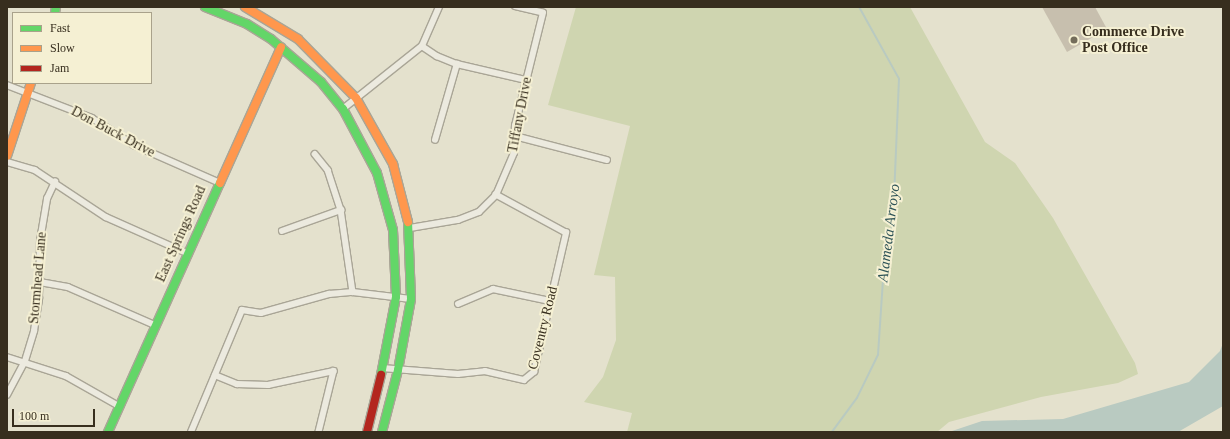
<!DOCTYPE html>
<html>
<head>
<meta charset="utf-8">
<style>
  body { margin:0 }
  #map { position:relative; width:1230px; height:439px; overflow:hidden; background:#e4e1cd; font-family:"Times New Roman",serif }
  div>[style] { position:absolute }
  .green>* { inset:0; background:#cfd5b0 }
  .water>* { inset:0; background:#b9cac1 }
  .stream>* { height:1.5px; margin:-0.75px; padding:0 0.75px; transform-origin:0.75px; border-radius:0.75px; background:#b9cac1 }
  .building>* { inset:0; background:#c7bfae }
  .roads { filter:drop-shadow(1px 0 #a9a596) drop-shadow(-1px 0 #a9a596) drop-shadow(0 1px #a9a596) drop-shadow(0 -1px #a9a596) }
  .street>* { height:5.5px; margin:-2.75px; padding:0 2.75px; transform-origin:2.75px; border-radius:2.75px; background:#eceadf }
  .fast>* { height:8px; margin:-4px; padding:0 4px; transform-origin:4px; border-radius:4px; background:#63d668 }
  .slow>* { height:8px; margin:-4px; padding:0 4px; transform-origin:4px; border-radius:4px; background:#ff974d }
  .jam>* { height:8px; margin:-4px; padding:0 4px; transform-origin:4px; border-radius:4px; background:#b3261e }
  .dots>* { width:11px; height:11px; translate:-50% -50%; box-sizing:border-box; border:2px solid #f5f0d3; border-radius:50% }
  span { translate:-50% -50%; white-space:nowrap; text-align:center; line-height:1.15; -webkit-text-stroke:4px #f5f0d3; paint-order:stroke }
  .poi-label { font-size:14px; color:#372e1e; font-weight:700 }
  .left { translate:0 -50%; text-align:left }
  .street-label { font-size:14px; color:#372e1e }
  .water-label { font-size:15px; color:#2e5357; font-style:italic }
  .frame { position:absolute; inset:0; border:8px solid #372e1e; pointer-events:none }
  .legend { position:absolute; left:12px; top:12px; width:140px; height:72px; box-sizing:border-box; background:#f5f0d3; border:1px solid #a9a28b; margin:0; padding:5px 7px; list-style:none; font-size:12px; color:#372e1e }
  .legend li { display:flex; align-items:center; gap:8px; height:20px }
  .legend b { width:20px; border:1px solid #a9a28b }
  .scale { position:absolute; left:12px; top:409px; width:83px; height:18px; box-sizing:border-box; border:2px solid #372e1e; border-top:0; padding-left:5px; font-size:12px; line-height:14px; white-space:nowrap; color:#372e1e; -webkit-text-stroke:3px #f5f0d3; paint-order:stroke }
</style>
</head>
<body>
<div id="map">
  <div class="green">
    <i style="clip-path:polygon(576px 7px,910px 7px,985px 142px,1015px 163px,1053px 218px,1135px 363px,1138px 374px,1118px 383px,1041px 397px,949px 422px,937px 432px,627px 432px,632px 413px,584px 402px,603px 377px,616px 340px,615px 277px,594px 275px,630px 126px,548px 105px)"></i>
  </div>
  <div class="water">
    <i style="clip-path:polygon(1223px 343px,1223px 406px,1178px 432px,949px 432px,982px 421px,1063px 419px,1189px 382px,1220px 351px)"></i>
  </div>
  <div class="stream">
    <i style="left:832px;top:432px;width:42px;rotate:-53.7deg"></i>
    <i style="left:857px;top:398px;width:48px;rotate:-64deg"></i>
    <i style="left:878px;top:355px;width:91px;rotate:-86.2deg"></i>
    <i style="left:884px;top:264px;width:43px;rotate:-77.9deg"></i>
    <i style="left:893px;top:222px;width:143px;rotate:-87.6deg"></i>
    <i style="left:899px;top:79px;width:82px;rotate:-119.1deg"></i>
  </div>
  <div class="building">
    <i style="clip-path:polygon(1042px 7px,1095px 7px,1107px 29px,1067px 52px)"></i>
  </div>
  <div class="roads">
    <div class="street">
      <i style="left:422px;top:46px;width:18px;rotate:34deg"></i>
      <i style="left:437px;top:56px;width:22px;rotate:22deg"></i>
      <i style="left:457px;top:64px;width:71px;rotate:13.1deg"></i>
      <i style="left:7px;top:85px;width:91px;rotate:21.2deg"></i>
      <i style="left:92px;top:118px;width:50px;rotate:32.7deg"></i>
      <i style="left:134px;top:145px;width:92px;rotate:23.8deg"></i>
      <i style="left:343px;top:109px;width:101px;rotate:-38.6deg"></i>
      <i style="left:422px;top:46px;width:43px;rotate:-66.4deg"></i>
      <i style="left:515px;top:136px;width:95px;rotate:14.6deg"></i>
      <i style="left:435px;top:140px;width:79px;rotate:-73.9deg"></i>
      <i style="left:315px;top:154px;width:21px;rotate:51deg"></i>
      <i style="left:328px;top:170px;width:42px;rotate:72deg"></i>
      <i style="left:341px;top:210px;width:83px;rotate:81.7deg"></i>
      <i style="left:7px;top:162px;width:29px;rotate:16deg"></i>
      <i style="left:35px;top:170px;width:85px;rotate:33.5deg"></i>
      <i style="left:106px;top:217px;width:89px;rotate:24deg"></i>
      <i style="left:410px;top:228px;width:49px;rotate:-9.5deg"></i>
      <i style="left:458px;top:220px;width:22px;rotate:-21deg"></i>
      <i style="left:479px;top:212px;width:24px;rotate:-45deg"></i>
      <i style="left:496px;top:195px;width:46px;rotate:-66.8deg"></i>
      <i style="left:514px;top:153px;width:27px;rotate:-88deg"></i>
      <i style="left:515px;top:126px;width:116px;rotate:-76.1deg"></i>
      <i style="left:543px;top:13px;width:28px;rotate:-167deg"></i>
      <i style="left:282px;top:231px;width:63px;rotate:-19.6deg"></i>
      <i style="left:40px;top:282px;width:28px;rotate:10deg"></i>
      <i style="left:68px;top:287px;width:95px;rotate:23.6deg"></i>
      <i style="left:458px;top:304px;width:38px;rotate:-23deg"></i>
      <i style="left:493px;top:289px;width:58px;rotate:11.9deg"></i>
      <i style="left:7px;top:357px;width:62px;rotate:17.9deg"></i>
      <i style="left:66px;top:376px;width:61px;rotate:29.5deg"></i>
      <i style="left:382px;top:368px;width:76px;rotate:4.5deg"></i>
      <i style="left:458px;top:374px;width:27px;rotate:-6deg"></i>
      <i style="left:485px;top:371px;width:40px;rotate:13deg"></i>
      <i style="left:524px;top:380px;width:13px;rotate:-39deg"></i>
      <i style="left:534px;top:372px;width:143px;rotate:-77deg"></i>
      <i style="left:566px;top:233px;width:80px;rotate:-151.5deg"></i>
      <i style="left:215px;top:375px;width:24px;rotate:22deg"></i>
      <i style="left:237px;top:384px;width:31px;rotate:2deg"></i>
      <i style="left:268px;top:385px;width:67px;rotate:-12deg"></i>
      <i style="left:334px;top:371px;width:63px;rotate:103.8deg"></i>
      <i style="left:7px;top:395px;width:38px;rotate:-62deg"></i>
      <i style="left:25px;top:361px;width:31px;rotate:-73deg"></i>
      <i style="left:34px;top:331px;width:33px;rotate:-81deg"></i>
      <i style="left:39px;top:298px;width:57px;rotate:-89deg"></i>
      <i style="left:40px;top:241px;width:43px;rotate:-80.5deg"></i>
      <i style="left:47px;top:199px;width:19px;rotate:-65deg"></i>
      <i style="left:191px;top:432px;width:132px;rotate:-67.3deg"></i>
      <i style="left:242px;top:310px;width:19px;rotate:9deg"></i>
      <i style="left:261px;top:313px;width:71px;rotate:-15.6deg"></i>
      <i style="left:329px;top:294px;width:24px;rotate:-5deg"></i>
      <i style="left:353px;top:292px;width:58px;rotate:6.9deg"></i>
    </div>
    <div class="fast">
      <i style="left:205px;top:7px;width:45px;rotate:22deg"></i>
      <i style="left:247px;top:24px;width:28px;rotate:32deg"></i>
      <i style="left:271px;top:39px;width:66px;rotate:40.7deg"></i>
      <i style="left:321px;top:82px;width:35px;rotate:51deg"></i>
      <i style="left:343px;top:109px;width:72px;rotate:62deg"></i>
      <i style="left:377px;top:173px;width:59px;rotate:74.3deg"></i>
      <i style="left:393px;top:230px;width:67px;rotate:87.4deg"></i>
      <i style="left:396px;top:297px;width:79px;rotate:100.9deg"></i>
      <i style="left:55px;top:13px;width:6px;rotate:-81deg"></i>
      <i style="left:108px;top:432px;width:273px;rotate:-65.8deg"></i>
      <i style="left:382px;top:432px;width:64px;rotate:-75.5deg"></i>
      <i style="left:398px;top:370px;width:72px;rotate:-79.6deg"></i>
      <i style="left:411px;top:299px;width:77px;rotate:-92.2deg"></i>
    </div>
    <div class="slow">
      <i style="left:245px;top:7px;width:62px;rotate:31.1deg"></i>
      <i style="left:298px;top:39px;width:83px;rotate:45.5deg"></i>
      <i style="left:356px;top:98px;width:76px;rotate:60.7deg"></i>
      <i style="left:393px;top:164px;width:60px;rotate:75.5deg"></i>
      <i style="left:7px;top:156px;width:77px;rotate:-71.8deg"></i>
      <i style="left:220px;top:183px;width:149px;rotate:-65.8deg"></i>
    </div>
    <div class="jam">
      <i style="left:367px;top:432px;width:59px;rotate:-76.2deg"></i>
    </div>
  </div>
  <div class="dots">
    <i style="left:1074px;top:40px;background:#746d5b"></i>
  </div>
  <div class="poi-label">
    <span class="left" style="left:1082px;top:40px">Commerce Drive<br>Post Office</span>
  </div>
  <div class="street-label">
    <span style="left:520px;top:115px;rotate:-79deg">Tiffany Drive</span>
    <span style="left:113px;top:132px;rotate:28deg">Don Buck Drive</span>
    <span style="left:181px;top:234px;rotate:-66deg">East Springs Road</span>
    <span style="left:38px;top:278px;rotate:-85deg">Stormhead Lane</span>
    <span style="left:543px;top:328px;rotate:-76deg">Coventry Road</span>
  </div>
  <div class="water-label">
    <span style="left:889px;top:233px;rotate:-83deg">Alameda Arroyo</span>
  </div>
  <div class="frame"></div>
  <ul class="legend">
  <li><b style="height:5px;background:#63d668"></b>Fast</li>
  <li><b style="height:5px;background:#ff974d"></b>Slow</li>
  <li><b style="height:5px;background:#b3261e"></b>Jam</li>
  </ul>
  <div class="scale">100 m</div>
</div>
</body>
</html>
